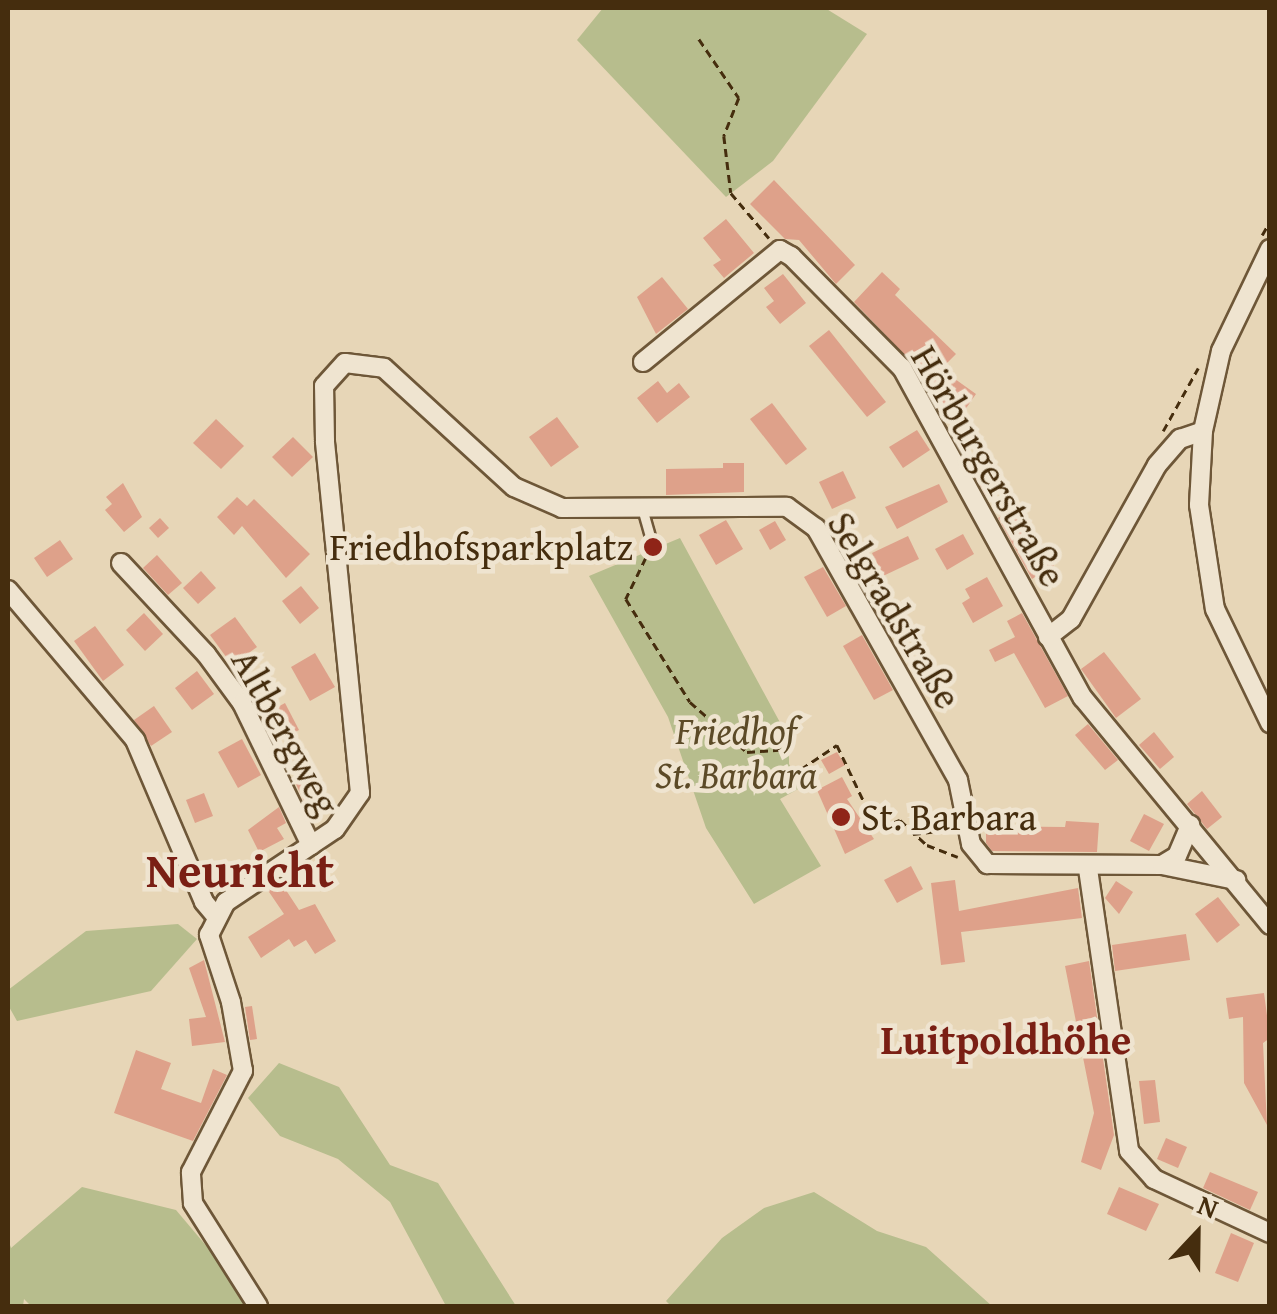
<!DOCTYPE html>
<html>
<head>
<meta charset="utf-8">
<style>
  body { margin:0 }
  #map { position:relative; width:1277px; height:1314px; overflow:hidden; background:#e7d6b7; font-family:"Gentium Book Plus",serif }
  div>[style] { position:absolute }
  .green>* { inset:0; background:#b7bd8d }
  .building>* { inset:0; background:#dea18a }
  .path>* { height:2.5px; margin-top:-1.25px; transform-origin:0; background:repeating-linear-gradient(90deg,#452d0e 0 8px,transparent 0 13px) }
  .roads { filter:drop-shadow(2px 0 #6e5738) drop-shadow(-2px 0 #6e5738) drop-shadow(0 2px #6e5738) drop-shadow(0 -2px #6e5738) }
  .service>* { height:9px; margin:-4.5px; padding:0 4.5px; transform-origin:4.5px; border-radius:4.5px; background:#efe4d0 }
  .minor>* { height:18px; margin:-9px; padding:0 9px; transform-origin:9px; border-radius:9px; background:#efe4d0 }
  .dots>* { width:28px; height:28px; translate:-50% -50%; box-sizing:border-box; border:5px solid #efe4d0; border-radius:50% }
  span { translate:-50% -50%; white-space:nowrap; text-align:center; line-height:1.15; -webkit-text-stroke:9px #efe4d0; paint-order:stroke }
  .street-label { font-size:38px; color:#452d0e }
  .poi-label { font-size:38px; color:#452d0e }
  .right { translate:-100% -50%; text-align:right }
  .left { translate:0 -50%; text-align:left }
  .park-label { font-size:38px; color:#5c4a27; font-style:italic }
  .quarter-label { font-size:42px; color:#7a1f14; font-weight:700 }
  .district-label { font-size:48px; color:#7a1f14; font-weight:700 }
  .frame { position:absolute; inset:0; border:10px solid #452d0e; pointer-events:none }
  .north { position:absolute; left:1147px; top:1184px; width:100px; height:100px; -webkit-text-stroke:8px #efe4d0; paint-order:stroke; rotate:22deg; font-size:28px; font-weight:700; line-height:40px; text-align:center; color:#452d0e }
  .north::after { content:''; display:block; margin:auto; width:35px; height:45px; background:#452d0e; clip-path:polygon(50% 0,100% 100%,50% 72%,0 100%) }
</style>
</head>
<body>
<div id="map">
  <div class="green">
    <i style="clip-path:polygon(603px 8px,825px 8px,867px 34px,773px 161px,726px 197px,577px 40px)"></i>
    <i style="clip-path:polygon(680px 538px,789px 739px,789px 764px,802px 787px,780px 799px,821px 866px,754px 904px,706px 828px,668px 717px,589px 576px)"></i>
    <i style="clip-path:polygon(178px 924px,197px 939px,151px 991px,17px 1021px,8px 1005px,8px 990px,86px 931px)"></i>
    <i style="clip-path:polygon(279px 1063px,339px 1087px,390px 1165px,438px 1183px,516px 1306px,446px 1306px,390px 1202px,338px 1159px,280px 1136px,248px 1098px)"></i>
    <i style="clip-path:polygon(82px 1187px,176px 1210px,257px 1306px,31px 1306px,24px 1299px,23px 1306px,8px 1306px,8px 1239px,11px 1248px)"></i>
    <i style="clip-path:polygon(814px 1192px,877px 1231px,926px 1247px,992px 1306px,671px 1306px,666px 1301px,722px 1238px,764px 1208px)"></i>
  </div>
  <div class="building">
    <i style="clip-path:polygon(774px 180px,855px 265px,836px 284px,799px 240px,785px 239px,750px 204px)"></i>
    <i style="clip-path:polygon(726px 219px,754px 253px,724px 278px,713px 265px,721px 260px,703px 238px)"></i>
    <i style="clip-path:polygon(882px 272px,900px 289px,895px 295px,956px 354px,941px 369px,976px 394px,960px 417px,937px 401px,942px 394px,854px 302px)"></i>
    <i style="clip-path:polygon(783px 274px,806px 303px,780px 324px,766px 307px,774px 301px,764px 288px)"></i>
    <i style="clip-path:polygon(662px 277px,688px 309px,656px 334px,637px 297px)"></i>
    <i style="clip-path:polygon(829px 330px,886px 402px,867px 417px,809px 346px)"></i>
    <i style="clip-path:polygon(658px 381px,667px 393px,679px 383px,690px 397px,657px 423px,637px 398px)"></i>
    <i style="clip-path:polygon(772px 403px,807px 449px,786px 465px,750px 419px)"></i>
    <i style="clip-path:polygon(557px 417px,579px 447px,551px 467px,529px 437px)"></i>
    <i style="clip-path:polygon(216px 419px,244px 446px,221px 469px,193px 443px)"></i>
    <i style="clip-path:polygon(917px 430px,930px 450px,903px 468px,889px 447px)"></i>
    <i style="clip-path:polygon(293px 437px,313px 457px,292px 477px,272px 457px)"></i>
    <i style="clip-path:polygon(993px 458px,1007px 486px,986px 496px,971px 469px)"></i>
    <i style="clip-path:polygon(723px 463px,744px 463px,744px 492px,666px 495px,666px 469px,723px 468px)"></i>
    <i style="clip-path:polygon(843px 471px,856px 498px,832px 509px,819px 482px)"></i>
    <i style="clip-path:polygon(123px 483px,142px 517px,124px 532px,105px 510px,112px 504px,106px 497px)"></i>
    <i style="clip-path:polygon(939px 484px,948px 502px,897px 529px,885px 507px)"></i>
    <i style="clip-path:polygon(237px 497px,247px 506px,254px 499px,310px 554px,286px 578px,242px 526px,234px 535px,217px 517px)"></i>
    <i style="clip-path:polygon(1020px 505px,1054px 566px,1032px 579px,998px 518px)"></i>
    <i style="clip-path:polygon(160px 518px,169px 528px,158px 538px,149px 528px)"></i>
    <i style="clip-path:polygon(726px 520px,743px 549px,716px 565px,699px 535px)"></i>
    <i style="clip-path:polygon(775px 521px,786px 540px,770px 550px,759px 530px)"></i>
    <i style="clip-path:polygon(963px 534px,974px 554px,947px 570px,935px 549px)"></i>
    <i style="clip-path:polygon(908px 536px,919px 559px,883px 576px,872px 553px)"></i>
    <i style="clip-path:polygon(60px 540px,73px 559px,47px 577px,34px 558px)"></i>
    <i style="clip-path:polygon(157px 555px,182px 583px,168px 595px,143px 568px)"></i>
    <i style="clip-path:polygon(823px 567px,846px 606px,827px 617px,804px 577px)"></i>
    <i style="clip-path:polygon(201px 571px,216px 588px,198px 604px,183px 588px)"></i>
    <i style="clip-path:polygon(987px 577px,1003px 606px,973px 623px,962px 603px,970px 598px,965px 589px)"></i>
    <i style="clip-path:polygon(301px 586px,319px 608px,300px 624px,282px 601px)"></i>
    <i style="clip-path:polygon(144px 613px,163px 634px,145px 651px,126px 630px)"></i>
    <i style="clip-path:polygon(1022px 613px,1068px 696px,1045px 708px,1014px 653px,995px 662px,989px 650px,1015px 637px,1007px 621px)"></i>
    <i style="clip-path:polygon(235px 617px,257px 647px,232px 665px,210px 635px)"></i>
    <i style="clip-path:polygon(95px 626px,124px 665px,103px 681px,74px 641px)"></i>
    <i style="clip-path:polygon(862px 635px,893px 690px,874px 700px,843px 646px)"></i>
    <i style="clip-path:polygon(1104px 652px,1141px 699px,1116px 718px,1081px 669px)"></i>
    <i style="clip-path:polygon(315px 653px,335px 687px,310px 701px,291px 667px)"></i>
    <i style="clip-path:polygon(197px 671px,214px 694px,192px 710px,175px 688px)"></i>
    <i style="clip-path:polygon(285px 703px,299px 730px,277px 741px,263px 715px)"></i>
    <i style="clip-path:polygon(154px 706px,172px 732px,151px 746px,134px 720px)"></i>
    <i style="clip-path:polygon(1088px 724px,1118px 760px,1105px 770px,1075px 735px)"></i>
    <i style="clip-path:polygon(1154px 732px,1174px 757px,1160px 769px,1139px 745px)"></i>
    <i style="clip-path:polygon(242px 739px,261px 775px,238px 788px,218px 752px)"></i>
    <i style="clip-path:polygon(837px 752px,845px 765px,829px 774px,821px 760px)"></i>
    <i style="clip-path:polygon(317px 774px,330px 801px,308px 811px,296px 784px)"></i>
    <i style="clip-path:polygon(842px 777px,852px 796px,847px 799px,874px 839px,845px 854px,817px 790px)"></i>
    <i style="clip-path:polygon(1202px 791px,1222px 817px,1207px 829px,1187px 804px)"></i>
    <i style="clip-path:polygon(204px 793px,213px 816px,195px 823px,186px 800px)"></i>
    <i style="clip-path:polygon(279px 807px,286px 823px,277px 828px,284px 839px,259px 852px,248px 830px)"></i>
    <i style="clip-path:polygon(1144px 814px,1164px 824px,1149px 851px,1130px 841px)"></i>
    <i style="clip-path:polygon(1066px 821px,1099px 823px,1097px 852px,992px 851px,986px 843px,986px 826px,1065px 827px)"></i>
    <i style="clip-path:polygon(911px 866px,923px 889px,897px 903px,884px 880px)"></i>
    <i style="clip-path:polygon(955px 880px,959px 911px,1078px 888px,1082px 918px,961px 932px,965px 962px,941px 965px,931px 883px)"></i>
    <i style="clip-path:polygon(280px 881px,299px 910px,315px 904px,336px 941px,315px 954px,306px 940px,294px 947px,289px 939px,261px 958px,248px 937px,284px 914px,267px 889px)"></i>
    <i style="clip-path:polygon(1116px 881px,1133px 892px,1119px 914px,1105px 898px)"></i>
    <i style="clip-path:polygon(1218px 897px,1240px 925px,1217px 943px,1195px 914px)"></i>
    <i style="clip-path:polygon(1186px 934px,1190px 960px,1115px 971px,1112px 945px)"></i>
    <i style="clip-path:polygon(204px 960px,225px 1042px,192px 1046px,189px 1019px,206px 1017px,189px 968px)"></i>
    <i style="clip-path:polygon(1089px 961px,1114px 1135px,1101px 1170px,1081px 1162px,1094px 1113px,1065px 966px)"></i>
    <i style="clip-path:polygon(1264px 993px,1270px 1038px,1263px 1043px,1267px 1125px,1244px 1083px,1243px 1017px,1229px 1019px,1226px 998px)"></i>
    <i style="clip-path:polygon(252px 1006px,257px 1039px,250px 1040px,245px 1007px)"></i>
    <i style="clip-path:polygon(136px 1050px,171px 1063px,161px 1089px,201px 1103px,213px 1069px,227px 1075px,193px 1141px,114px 1113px)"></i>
    <i style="clip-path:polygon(1155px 1080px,1160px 1122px,1144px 1124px,1139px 1081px)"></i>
    <i style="clip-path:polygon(1166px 1138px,1187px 1147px,1178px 1168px,1157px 1159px)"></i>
    <i style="clip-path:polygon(1210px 1172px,1258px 1192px,1250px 1210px,1203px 1188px)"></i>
    <i style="clip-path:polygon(1119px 1187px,1159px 1204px,1146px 1231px,1107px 1214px)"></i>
    <i style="clip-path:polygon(1231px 1233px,1254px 1243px,1238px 1282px,1215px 1273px)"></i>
  </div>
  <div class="path">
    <i style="left:699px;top:39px;width:71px;rotate:55.9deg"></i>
    <i style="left:739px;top:98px;width:41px;rotate:111.5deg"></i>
    <i style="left:724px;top:136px;width:57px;rotate:83deg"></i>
    <i style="left:731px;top:193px;width:59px;rotate:49.8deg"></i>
    <i style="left:1262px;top:235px;width:16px;rotate:-60deg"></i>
    <i style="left:1163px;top:431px;width:72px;rotate:-60.9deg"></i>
    <i style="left:646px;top:558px;width:46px;rotate:116deg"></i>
    <i style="left:626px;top:599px;width:121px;rotate:58.1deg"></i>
    <i style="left:690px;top:702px;width:76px;rotate:41.3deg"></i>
    <i style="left:747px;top:752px;width:39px;rotate:-4deg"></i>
    <i style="left:801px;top:769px;width:43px;rotate:-33.7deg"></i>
    <i style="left:837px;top:745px;width:93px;rotate:64.5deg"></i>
    <i style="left:870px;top:832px;width:32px;rotate:-22deg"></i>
    <i style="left:900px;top:820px;width:37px;rotate:43deg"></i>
    <i style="left:927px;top:845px;width:33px;rotate:21deg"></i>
    <i style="left:913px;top:834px;width:23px;rotate:-7deg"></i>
  </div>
  <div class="roads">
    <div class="service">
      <i style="left:642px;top:508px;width:41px;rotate:74.2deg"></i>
    </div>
    <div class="minor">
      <i style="left:1270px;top:249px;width:113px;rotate:115.7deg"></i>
      <i style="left:1221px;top:351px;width:82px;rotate:102.7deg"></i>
      <i style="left:1203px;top:431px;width:74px;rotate:93.1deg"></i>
      <i style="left:1199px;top:505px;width:105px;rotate:81.3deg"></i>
      <i style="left:1215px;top:609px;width:127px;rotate:64.2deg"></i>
      <i style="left:643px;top:362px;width:177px;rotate:-39.3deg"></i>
      <i style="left:780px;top:250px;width:13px;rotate:29deg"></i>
      <i style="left:791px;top:256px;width:158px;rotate:45.3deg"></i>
      <i style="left:902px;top:368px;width:376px;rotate:61.3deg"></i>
      <i style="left:1083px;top:698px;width:294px;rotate:50.5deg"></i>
      <i style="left:121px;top:563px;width:125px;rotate:47deg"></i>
      <i style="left:206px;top:654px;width:61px;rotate:53.7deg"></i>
      <i style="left:242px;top:703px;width:158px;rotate:64.1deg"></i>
      <i style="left:8px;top:590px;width:197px;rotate:49.7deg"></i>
      <i style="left:135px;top:740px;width:176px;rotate:66.9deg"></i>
      <i style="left:204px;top:902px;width:17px;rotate:50deg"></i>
      <i style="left:1048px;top:637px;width:29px;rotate:-38deg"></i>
      <i style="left:1071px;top:619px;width:176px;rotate:-60.8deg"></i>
      <i style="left:1157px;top:465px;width:35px;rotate:-49deg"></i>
      <i style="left:1180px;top:439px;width:24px;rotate:-19deg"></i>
      <i style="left:1162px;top:865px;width:17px;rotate:-31deg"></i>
      <i style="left:1177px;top:856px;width:34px;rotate:-67deg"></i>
      <i style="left:1088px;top:869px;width:285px;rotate:81.7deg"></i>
      <i style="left:1129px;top:1151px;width:38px;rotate:48deg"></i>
      <i style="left:1154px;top:1179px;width:128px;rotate:25deg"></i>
      <i style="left:258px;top:1306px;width:122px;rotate:-122.3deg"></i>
      <i style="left:193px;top:1203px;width:31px;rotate:-94deg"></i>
      <i style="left:191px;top:1172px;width:114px;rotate:-62.8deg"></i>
      <i style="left:243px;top:1071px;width:70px;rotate:-99.9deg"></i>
      <i style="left:231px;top:1002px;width:71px;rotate:-108.2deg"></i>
      <i style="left:209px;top:935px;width:37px;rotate:-63deg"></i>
      <i style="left:226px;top:902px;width:131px;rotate:-33.8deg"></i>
      <i style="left:335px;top:829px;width:44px;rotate:-55.2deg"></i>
      <i style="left:360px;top:793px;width:354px;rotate:-95.7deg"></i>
      <i style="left:325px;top:441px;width:55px;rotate:-91deg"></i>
      <i style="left:324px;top:386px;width:31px;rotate:-48deg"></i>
      <i style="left:345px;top:363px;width:39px;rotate:7deg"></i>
      <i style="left:384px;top:368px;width:176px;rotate:42.5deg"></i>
      <i style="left:514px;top:487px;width:52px;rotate:23.6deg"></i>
      <i style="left:562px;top:508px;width:225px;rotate:-0.3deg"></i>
      <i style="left:787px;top:507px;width:36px;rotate:36deg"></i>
      <i style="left:816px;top:528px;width:289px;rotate:60.6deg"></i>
      <i style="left:958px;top:780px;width:65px;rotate:78.5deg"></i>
      <i style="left:971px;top:844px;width:26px;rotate:51deg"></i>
      <i style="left:987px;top:864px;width:175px;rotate:0.3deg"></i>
      <i style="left:1162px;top:865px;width:76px;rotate:11.5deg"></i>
    </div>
  </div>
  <div class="dots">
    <i style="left:653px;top:547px;background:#8f2418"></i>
    <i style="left:841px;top:817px;background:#8f2418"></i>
  </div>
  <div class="street-label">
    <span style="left:989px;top:466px;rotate:60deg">Hörburgerstraße</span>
    <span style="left:895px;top:610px;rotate:59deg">Selgradstraße</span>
    <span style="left:286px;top:732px;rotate:61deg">Altbergweg</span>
  </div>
  <div class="poi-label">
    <span class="right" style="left:633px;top:547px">Friedhofsparkplatz</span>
    <span class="left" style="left:861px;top:817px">St. Barbara</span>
  </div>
  <div class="park-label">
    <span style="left:736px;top:753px">Friedhof<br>St. Barbara</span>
  </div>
  <div class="quarter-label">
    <span style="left:1006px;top:1039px">Luitpoldhöhe</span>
  </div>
  <div class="district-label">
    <span style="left:240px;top:870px">Neuricht</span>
  </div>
  <div class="frame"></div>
  <div class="north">N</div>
</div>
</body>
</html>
